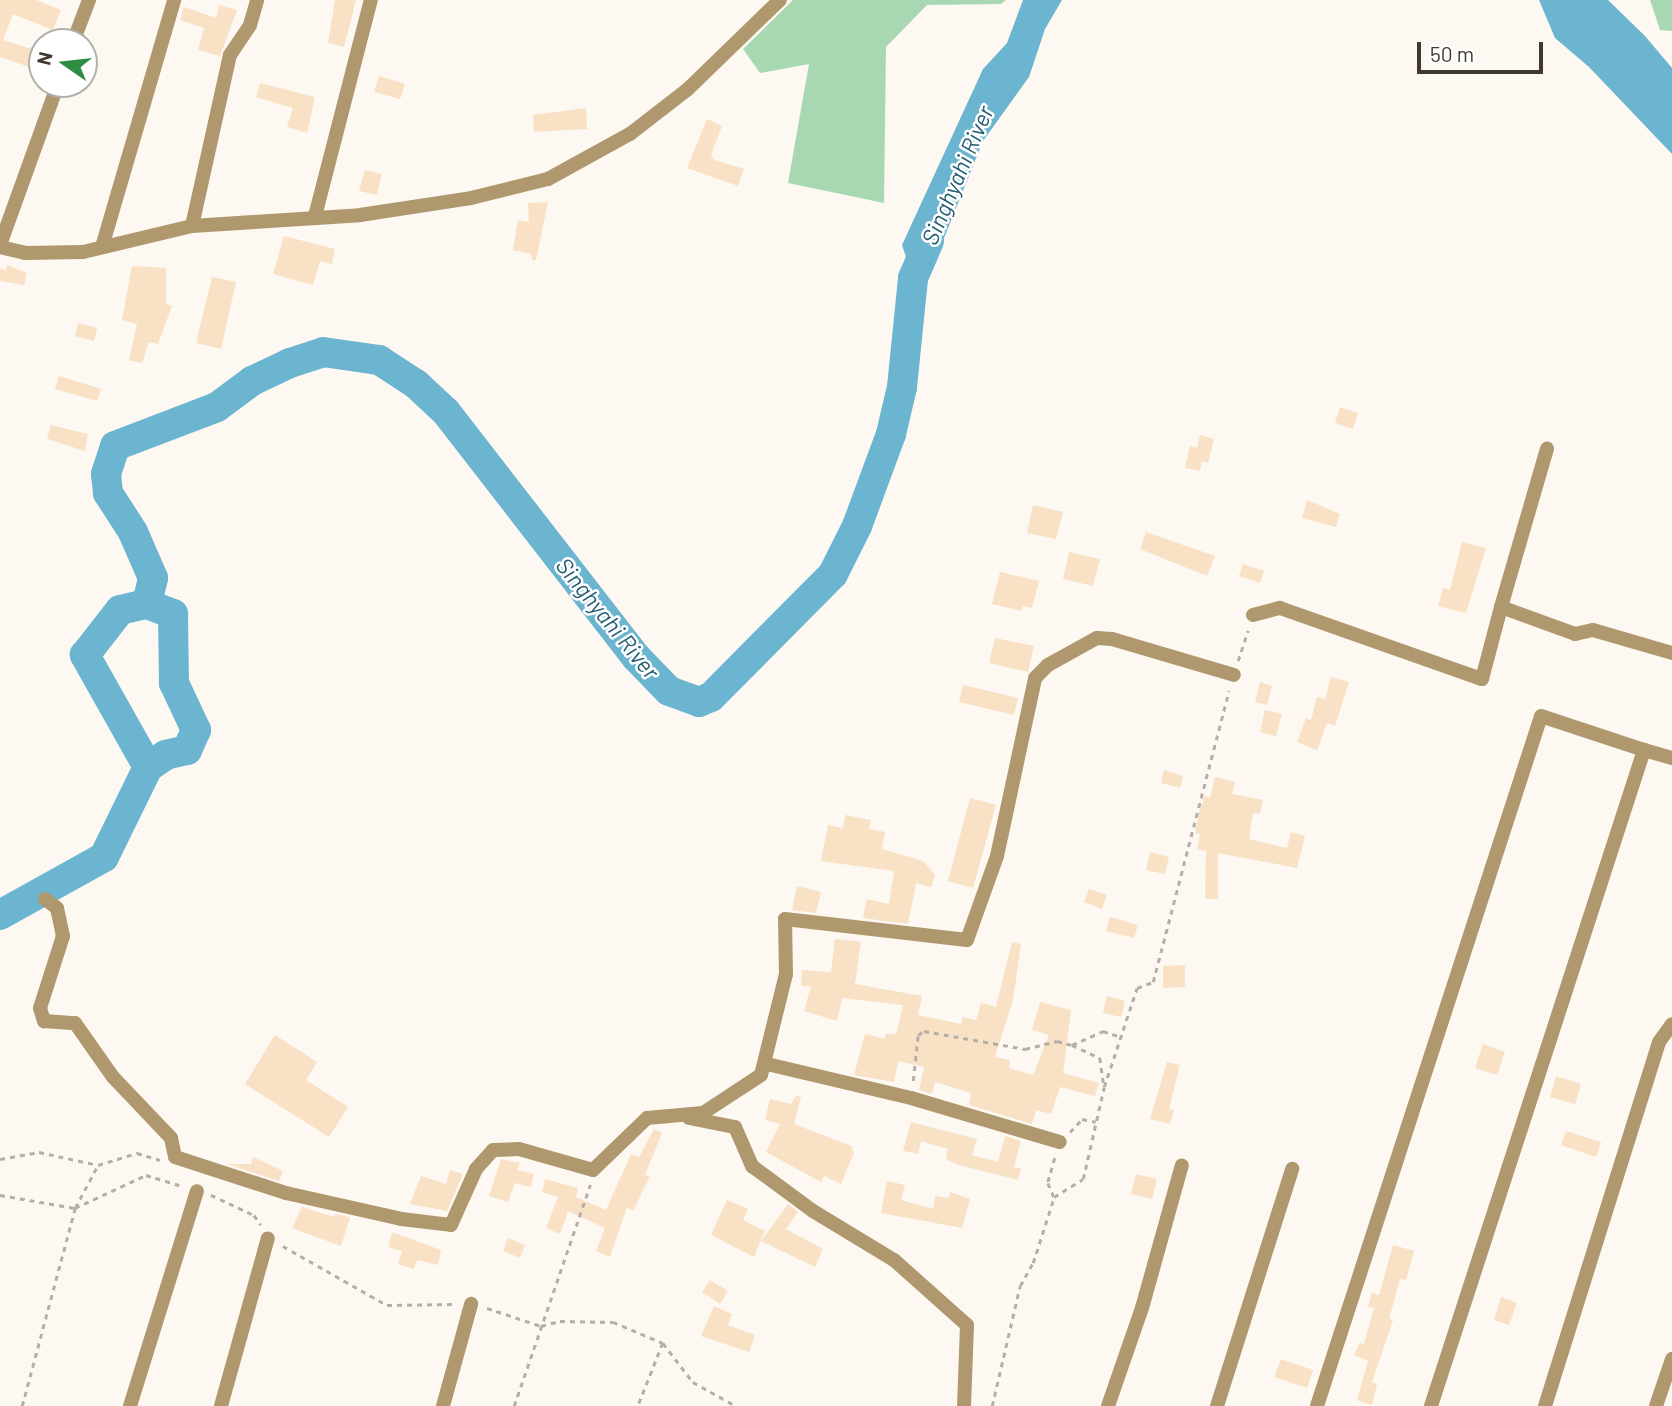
<!DOCTYPE html>
<html>
<head>
<meta charset="utf-8">
<style>
  body { margin:0 }
  #map { position:relative; width:1672px; height:1406px; overflow:hidden; background:#fdf8f2; font-family:Barlow,sans-serif }
  div>[style] { position:absolute }
  .green>* { inset:0; background:#a8d8b2 }
  .water>* { inset:0; background:#6cb5d0 }
  .river>* { height:30px; margin:-15px; padding:0 15px; transform-origin:15px; border-radius:15px; background:#6cb5d0 }
  .building>* { inset:0; background:#f8e1c4 }
  .path>* { height:2.5px; margin-top:-1.25px; transform-origin:0; background:repeating-linear-gradient(90deg,#b6afa7 0 5px,transparent 0 10px) }
  .street>* { height:14px; margin:-7px; padding:0 7px; transform-origin:7px; border-radius:7px; background:#b0986e }
  span { translate:-50% -50%; white-space:nowrap; text-align:center; line-height:1.15; -webkit-text-stroke:5px #fff; paint-order:stroke }
  .water-label { font-size:23px; color:#225d71; font-style:italic }
  .north { position:absolute; left:28px; top:28px; width:70px; height:70px; box-sizing:border-box; background:#fff; border:2px solid #b3b0ab; border-radius:50%; rotate:284deg; font-size:19px; font-weight:700; line-height:28px; text-align:center; color:#42392e }
  .north::after { content:''; display:block; margin:auto; width:24px; height:32px; background:#2d8e42; clip-path:polygon(50% 0,100% 100%,50% 72%,0 100%) }
  .scale { position:absolute; left:1417px; top:42px; width:126px; height:32px; box-sizing:border-box; border:4px solid #42392e; border-top:0; padding-left:9px; font-size:21px; line-height:24px; white-space:nowrap; color:#42392e; -webkit-text-stroke:5px #fff; paint-order:stroke }
</style>
</head>
<body>
<div id="map">
  <div class="green">
    <i style="clip-path:polygon(793px 0,1006px 0,1001px 4px,927px 5px,886px 47px,884px 203px,788px 183px,809px 64px,760px 73px,743px 49px)"></i>
    <i style="clip-path:polygon(1650px 0,1672px 0,1672px 31px,1660px 30px)"></i>
  </div>
  <div class="water">
    <i style="clip-path:polygon(1023px 0,1062px 0,1045px 29px,1029px 77px,983px 141px,934px 263px,913px 278px,902px 245px,983px 69px,1007px 43px)"></i>
    <i style="clip-path:polygon(1539px 0,1608px 0,1645px 36px,1672px 68px,1672px 154px,1589px 67px,1555px 38px)"></i>
  </div>
  <div class="river">
    <i style="left:147px;top:604px;width:28px;rotate:21deg"></i>
    <i style="left:173px;top:614px;width:69px;rotate:89.2deg"></i>
    <i style="left:174px;top:683px;width:52px;rotate:64.9deg"></i>
    <i style="left:196px;top:730px;width:22px;rotate:114deg"></i>
    <i style="left:187px;top:750px;width:22px;rotate:167deg"></i>
    <i style="left:166px;top:755px;width:22px;rotate:146deg"></i>
    <i style="left:0;top:915px;width:119px;rotate:-29.1deg"></i>
    <i style="left:104px;top:857px;width:100px;rotate:-63.9deg"></i>
    <i style="left:148px;top:767px;width:129px;rotate:-119.4deg"></i>
    <i style="left:85px;top:655px;width:57px;rotate:-52.1deg"></i>
    <i style="left:120px;top:610px;width:28px;rotate:-13deg"></i>
    <i style="left:147px;top:604px;width:27px;rotate:-77deg"></i>
    <i style="left:153px;top:578px;width:50px;rotate:-113.5deg"></i>
    <i style="left:133px;top:532px;width:46px;rotate:-122.7deg"></i>
    <i style="left:108px;top:493px;width:19px;rotate:-96deg"></i>
    <i style="left:106px;top:474px;width:29px;rotate:-72deg"></i>
    <i style="left:115px;top:446px;width:109px;rotate:-20.9deg"></i>
    <i style="left:217px;top:407px;width:44px;rotate:-36.6deg"></i>
    <i style="left:252px;top:381px;width:42px;rotate:-25.3deg"></i>
    <i style="left:290px;top:363px;width:35px;rotate:-18deg"></i>
    <i style="left:323px;top:352px;width:57px;rotate:8.1deg"></i>
    <i style="left:379px;top:360px;width:44px;rotate:33deg"></i>
    <i style="left:416px;top:384px;width:41px;rotate:43deg"></i>
    <i style="left:446px;top:412px;width:310px;rotate:52.2deg"></i>
    <i style="left:636px;top:657px;width:47px;rotate:45.9deg"></i>
    <i style="left:669px;top:691px;width:32px;rotate:20deg"></i>
    <i style="left:699px;top:702px;width:13px;rotate:-23deg"></i>
    <i style="left:711px;top:697px;width:173px;rotate:-45.2deg"></i>
    <i style="left:833px;top:574px;width:54px;rotate:-63.4deg"></i>
    <i style="left:857px;top:526px;width:98px;rotate:-69.7deg"></i>
    <i style="left:891px;top:434px;width:48px;rotate:-76.8deg"></i>
    <i style="left:902px;top:387px;width:110px;rotate:-84.2deg"></i>
    <i style="left:913px;top:278px;width:40px;rotate:-66.6deg"></i>
  </div>
  <div class="building">
    <i style="clip-path:polygon(0 0,36px 0,61px 10px,53px 30px,13px 14px,3px 40px,35px 50px,29px 67px,0 57px)"></i>
    <i style="clip-path:polygon(335px 0,356px 0,344px 47px,328px 43px)"></i>
    <i style="clip-path:polygon(219px 5px,237px 10px,220px 56px,198px 50px,204px 28px,180px 20px,184px 7px,216px 18px)"></i>
    <i style="clip-path:polygon(379px 76px,405px 84px,400px 99px,374px 92px)"></i>
    <i style="clip-path:polygon(260px 83px,315px 97px,307px 133px,287px 127px,293px 108px,256px 97px)"></i>
    <i style="clip-path:polygon(586px 108px,587px 129px,534px 132px,533px 115px)"></i>
    <i style="clip-path:polygon(707px 119px,722px 126px,711px 155px,714px 160px,744px 169px,738px 186px,687px 168px)"></i>
    <i style="clip-path:polygon(365px 170px,382px 174px,377px 195px,359px 191px)"></i>
    <i style="clip-path:polygon(548px 202px,536px 260px,532px 260px,531px 254px,513px 250px,518px 220px,529px 222px,528px 203px)"></i>
    <i style="clip-path:polygon(284px 236px,335px 249px,332px 264px,320px 261px,313px 285px,273px 274px)"></i>
    <i style="clip-path:polygon(7px 265px,27px 273px,24px 285px,0 281px,0 269px,6px 270px)"></i>
    <i style="clip-path:polygon(132px 266px,166px 268px,166px 304px,172px 306px,158px 344px,149px 342px,142px 363px,129px 360px,137px 324px,122px 320px)"></i>
    <i style="clip-path:polygon(212px 277px,236px 282px,221px 349px,196px 343px)"></i>
    <i style="clip-path:polygon(78px 323px,97px 328px,94px 341px,75px 336px)"></i>
    <i style="clip-path:polygon(59px 376px,101px 389px,97px 401px,55px 389px)"></i>
    <i style="clip-path:polygon(1340px 407px,1358px 413px,1353px 429px,1335px 423px)"></i>
    <i style="clip-path:polygon(51px 425px,88px 434px,85px 451px,47px 439px)"></i>
    <i style="clip-path:polygon(1200px 435px,1214px 439px,1208px 463px,1202px 461px,1200px 471px,1185px 468px,1190px 446px,1197px 448px)"></i>
    <i style="clip-path:polygon(1307px 500px,1340px 514px,1336px 527px,1302px 518px)"></i>
    <i style="clip-path:polygon(1033px 505px,1063px 512px,1056px 539px,1027px 533px)"></i>
    <i style="clip-path:polygon(1146px 532px,1215px 556px,1207px 576px,1140px 549px)"></i>
    <i style="clip-path:polygon(1462px 542px,1486px 548px,1466px 613px,1438px 606px,1443px 588px,1450px 590px)"></i>
    <i style="clip-path:polygon(1069px 552px,1100px 559px,1093px 586px,1063px 579px)"></i>
    <i style="clip-path:polygon(1243px 564px,1264px 571px,1260px 583px,1239px 576px)"></i>
    <i style="clip-path:polygon(1000px 572px,1039px 581px,1032px 608px,1023px 606px,1022px 611px,992px 604px)"></i>
    <i style="clip-path:polygon(995px 638px,1034px 646px,1028px 672px,989px 663px)"></i>
    <i style="clip-path:polygon(1331px 677px,1349px 682px,1335px 726px,1327px 723px,1317px 750px,1297px 742px,1306px 718px,1311px 720px,1317px 697px,1325px 699px)"></i>
    <i style="clip-path:polygon(1260px 682px,1272px 686px,1267px 705px,1255px 702px)"></i>
    <i style="clip-path:polygon(963px 685px,1018px 698px,1014px 715px,959px 702px)"></i>
    <i style="clip-path:polygon(1265px 710px,1282px 714px,1276px 736px,1260px 732px)"></i>
    <i style="clip-path:polygon(1164px 770px,1183px 776px,1180px 788px,1161px 783px)"></i>
    <i style="clip-path:polygon(1215px 777px,1235px 782px,1232px 794px,1263px 800px,1260px 814px,1253px 813px,1249px 839px,1287px 848px,1291px 832px,1305px 836px,1297px 868px,1218px 853px,1218px 899px,1205px 899px,1206px 851px,1197px 849px,1200px 834px,1195px 833px,1200px 809px,1205px 796px,1210px 798px)"></i>
    <i style="clip-path:polygon(970px 798px,996px 805px,973px 888px,948px 881px)"></i>
    <i style="clip-path:polygon(845px 815px,871px 820px,869px 829px,885px 832px,882px 849px,923px 861px,935px 875px,931px 887px,916px 883px,908px 924px,863px 918px,867px 899px,889px 904px,894px 871px,821px 861px,828px 825px,843px 828px)"></i>
    <i style="clip-path:polygon(1150px 852px,1169px 857px,1165px 874px,1146px 870px)"></i>
    <i style="clip-path:polygon(797px 886px,821px 892px,816px 913px,792px 910px)"></i>
    <i style="clip-path:polygon(1089px 889px,1107px 895px,1102px 909px,1084px 902px)"></i>
    <i style="clip-path:polygon(1110px 917px,1138px 925px,1134px 938px,1106px 931px)"></i>
    <i style="clip-path:polygon(835px 939px,861px 942px,855px 984px,922px 996px,918px 1015px,961px 1024px,963px 1017px,976px 1020px,981px 1003px,996px 1007px,1012px 942px,1021px 944px,1013px 1000px,995px 1057px,1010px 1060px,1009px 1068px,1033px 1075px,1049px 1035px,1032px 1030px,1040px 1002px,1071px 1010px,1063px 1073px,1099px 1083px,1095px 1096px,1060px 1087px,1051px 1114px,1036px 1110px,1032px 1124px,969px 1105px,971px 1093px,935px 1082px,932px 1094px,919px 1090px,924px 1067px,898px 1061px,894px 1082px,854px 1075px,865px 1034px,885px 1039px,885px 1034px,896px 1034px,903px 1005px,842px 998px,837px 1021px,804px 1011px,811px 986px,801px 986px,802px 970px,831px 972px)"></i>
    <i style="clip-path:polygon(1185px 965px,1185px 987px,1163px 988px,1163px 966px)"></i>
    <i style="clip-path:polygon(1107px 996px,1125px 1001px,1121px 1017px,1103px 1013px)"></i>
    <i style="clip-path:polygon(275px 1035px,317px 1062px,306px 1080px,348px 1107px,329px 1137px,245px 1084px)"></i>
    <i style="clip-path:polygon(1483px 1044px,1505px 1052px,1497px 1075px,1475px 1068px)"></i>
    <i style="clip-path:polygon(1167px 1062px,1180px 1065px,1169px 1109px,1174px 1110px,1170px 1124px,1150px 1119px)"></i>
    <i style="clip-path:polygon(1556px 1076px,1581px 1084px,1575px 1104px,1550px 1097px)"></i>
    <i style="clip-path:polygon(796px 1095px,801px 1097px,794px 1124px,851px 1146px,854px 1153px,841px 1184px,824px 1176px,821px 1182px,766px 1152px,780px 1124px,765px 1120px,770px 1099px,791px 1104px)"></i>
    <i style="clip-path:polygon(911px 1122px,977px 1139px,972px 1155px,998px 1162px,1005px 1136px,1021px 1141px,1014px 1167px,1021px 1169px,1018px 1180px,958px 1165px,946px 1159px,948px 1149px,921px 1141px,918px 1154px,903px 1151px)"></i>
    <i style="clip-path:polygon(654px 1129px,662px 1133px,645px 1175px,650px 1176px,633px 1211px,627px 1207px,610px 1257px,596px 1251px,605px 1228px,568px 1211px,560px 1234px,546px 1228px,558px 1197px,542px 1192px,545px 1179px,578px 1188px,576px 1197px,606px 1210px,631px 1154px,639px 1157px)"></i>
    <i style="clip-path:polygon(1566px 1131px,1601px 1142px,1596px 1157px,1561px 1145px)"></i>
    <i style="clip-path:polygon(253px 1157px,283px 1171px,279px 1181px,227px 1164px,251px 1164px)"></i>
    <i style="clip-path:polygon(501px 1159px,520px 1163px,517px 1170px,534px 1174px,531px 1187px,515px 1183px,508px 1202px,489px 1196px)"></i>
    <i style="clip-path:polygon(450px 1170px,463px 1174px,447px 1211px,410px 1204px,421px 1176px,446px 1184px)"></i>
    <i style="clip-path:polygon(1136px 1174px,1157px 1179px,1152px 1199px,1131px 1194px)"></i>
    <i style="clip-path:polygon(887px 1181px,905px 1185px,901px 1200px,933px 1209px,935px 1196px,949px 1198px,950px 1192px,970px 1199px,962px 1228px,881px 1213px)"></i>
    <i style="clip-path:polygon(727px 1200px,748px 1209px,743px 1220px,765px 1231px,754px 1257px,711px 1235px)"></i>
    <i style="clip-path:polygon(788px 1204px,798px 1212px,786px 1229px,823px 1249px,815px 1267px,761px 1241px)"></i>
    <i style="clip-path:polygon(302px 1207px,334px 1217px,335px 1214px,350px 1217px,341px 1246px,292px 1228px)"></i>
    <i style="clip-path:polygon(392px 1232px,441px 1250px,438px 1265px,417px 1260px,414px 1269px,398px 1264px,402px 1251px,388px 1247px)"></i>
    <i style="clip-path:polygon(508px 1238px,525px 1245px,520px 1258px,503px 1251px)"></i>
    <i style="clip-path:polygon(1393px 1245px,1414px 1251px,1406px 1280px,1400px 1279px,1389px 1319px,1393px 1320px,1372px 1382px,1377px 1384px,1372px 1405px,1357px 1400px,1368px 1361px,1354px 1355px,1360px 1343px,1364px 1344px,1374px 1308px,1368px 1307px,1372px 1293px,1379px 1295px)"></i>
    <i style="clip-path:polygon(710px 1280px,728px 1291px,720px 1304px,702px 1292px)"></i>
    <i style="clip-path:polygon(1501px 1297px,1517px 1303px,1509px 1325px,1494px 1320px)"></i>
    <i style="clip-path:polygon(714px 1306px,732px 1314px,728px 1325px,755px 1335px,749px 1352px,701px 1336px)"></i>
    <i style="clip-path:polygon(1281px 1359px,1313px 1370px,1307px 1388px,1274px 1377px)"></i>
  </div>
  <div class="path">
    <i style="left:1238px;top:661px;width:32px;rotate:-72deg"></i>
    <i style="left:1072px;top:1045px;width:31px;rotate:25deg"></i>
    <i style="left:1100px;top:1058px;width:29px;rotate:82deg"></i>
    <i style="left:913px;top:1081px;width:46px;rotate:-83.8deg"></i>
    <i style="left:918px;top:1035px;width:7px;rotate:-34deg"></i>
    <i style="left:924px;top:1031px;width:103px;rotate:10.1deg"></i>
    <i style="left:1025px;top:1049px;width:33px;rotate:-14deg"></i>
    <i style="left:1057px;top:1041px;width:16px;rotate:15deg"></i>
    <i style="left:1072px;top:1045px;width:34px;rotate:-24deg"></i>
    <i style="left:1103px;top:1031px;width:19px;rotate:18deg"></i>
    <i style="left:1070px;top:1132px;width:18px;rotate:-47deg"></i>
    <i style="left:1082px;top:1119px;width:14px;rotate:12deg"></i>
    <i style="left:1055px;top:1158px;width:26px;rotate:106deg"></i>
    <i style="left:1048px;top:1183px;width:15px;rotate:67deg"></i>
    <i style="left:1054px;top:1197px;width:34px;rotate:-32deg"></i>
    <i style="left:1083px;top:1179px;width:94px;rotate:-77.1deg"></i>
    <i style="left:1104px;top:1087px;width:104px;rotate:-71.6deg"></i>
    <i style="left:1137px;top:988px;width:17px;rotate:-21deg"></i>
    <i style="left:1153px;top:982px;width:301px;rotate:-75.4deg"></i>
    <i style="left:0;top:1159px;width:40px;rotate:-10deg"></i>
    <i style="left:39px;top:1152px;width:60px;rotate:12.4deg"></i>
    <i style="left:98px;top:1165px;width:41px;rotate:-17.1deg"></i>
    <i style="left:137px;top:1153px;width:24px;rotate:17deg"></i>
    <i style="left:0;top:1195px;width:76px;rotate:9.8deg"></i>
    <i style="left:75px;top:1208px;width:78px;rotate:-24.9deg"></i>
    <i style="left:146px;top:1175px;width:37px;rotate:17deg"></i>
    <i style="left:211px;top:1195px;width:47px;rotate:24.9deg"></i>
    <i style="left:254px;top:1215px;width:12px;rotate:55deg"></i>
    <i style="left:283px;top:1246px;width:120px;rotate:29.6deg"></i>
    <i style="left:387px;top:1305px;width:69px;rotate:-0.8deg"></i>
    <i style="left:487px;top:1308px;width:57px;rotate:18.4deg"></i>
    <i style="left:541px;top:1326px;width:20px;rotate:-15deg"></i>
    <i style="left:560px;top:1321px;width:53px;rotate:1.1deg"></i>
    <i style="left:613px;top:1322px;width:54px;rotate:22.8deg"></i>
    <i style="left:663px;top:1343px;width:68px;rotate:111.6deg"></i>
    <i style="left:663px;top:1343px;width:49px;rotate:52.4deg"></i>
    <i style="left:693px;top:1382px;width:49px;rotate:29.2deg"></i>
    <i style="left:22px;top:1406px;width:205px;rotate:-75deg"></i>
    <i style="left:75px;top:1208px;width:49px;rotate:-61.9deg"></i>
    <i style="left:514px;top:1406px;width:234px;rotate:-71deg"></i>
    <i style="left:992px;top:1406px;width:123px;rotate:-76.9deg"></i>
    <i style="left:1020px;top:1286px;width:26px;rotate:-61deg"></i>
    <i style="left:1033px;top:1263px;width:69px;rotate:-72.3deg"></i>
  </div>
  <div class="street">
    <i style="left:73px;top:42px;width:45px;rotate:-69.1deg"></i>
    <i style="left:315px;top:216px;width:223px;rotate:-75.5deg"></i>
    <i style="left:192px;top:226px;width:175px;rotate:-77.5deg"></i>
    <i style="left:230px;top:55px;width:36px;rotate:-56deg"></i>
    <i style="left:250px;top:25px;width:26px;rotate:-74deg"></i>
    <i style="left:0;top:245px;width:171px;rotate:-70.2deg"></i>
    <i style="left:0;top:247px;width:26px;rotate:13deg"></i>
    <i style="left:25px;top:253px;width:58px;rotate:-1deg"></i>
    <i style="left:83px;top:252px;width:112px;rotate:-13.4deg"></i>
    <i style="left:192px;top:226px;width:168px;rotate:-3.7deg"></i>
    <i style="left:360px;top:215px;width:112px;rotate:-8.7deg"></i>
    <i style="left:471px;top:198px;width:79px;rotate:-13.9deg"></i>
    <i style="left:548px;top:179px;width:94px;rotate:-28.8deg"></i>
    <i style="left:630px;top:134px;width:73px;rotate:-37.8deg"></i>
    <i style="left:688px;top:89px;width:128px;rotate:-44.1deg"></i>
    <i style="left:102px;top:247px;width:257px;rotate:-73.7deg"></i>
    <i style="left:1501px;top:607px;width:165px;rotate:-73.8deg"></i>
    <i style="left:1253px;top:615px;width:28px;rotate:-15deg"></i>
    <i style="left:1280px;top:608px;width:214px;rotate:19.4deg"></i>
    <i style="left:1482px;top:679px;width:74px;rotate:-75.2deg"></i>
    <i style="left:1501px;top:607px;width:79px;rotate:20deg"></i>
    <i style="left:1575px;top:634px;width:18px;rotate:-13deg"></i>
    <i style="left:1593px;top:630px;width:82px;rotate:16.2deg"></i>
    <i style="left:45px;top:899px;width:15px;rotate:37deg"></i>
    <i style="left:57px;top:908px;width:29px;rotate:78deg"></i>
    <i style="left:63px;top:936px;width:76px;rotate:107.7deg"></i>
    <i style="left:40px;top:1008px;width:14px;rotate:73deg"></i>
    <i style="left:44px;top:1021px;width:31px;rotate:4deg"></i>
    <i style="left:75px;top:1023px;width:66px;rotate:54.9deg"></i>
    <i style="left:113px;top:1077px;width:84px;rotate:46.4deg"></i>
    <i style="left:171px;top:1138px;width:19px;rotate:78deg"></i>
    <i style="left:175px;top:1157px;width:117px;rotate:18deg"></i>
    <i style="left:286px;top:1193px;width:118px;rotate:12.7deg"></i>
    <i style="left:401px;top:1219px;width:50px;rotate:6.8deg"></i>
    <i style="left:451px;top:1225px;width:61px;rotate:-65.9deg"></i>
    <i style="left:476px;top:1169px;width:25px;rotate:-48deg"></i>
    <i style="left:493px;top:1150px;width:26px;rotate:-2deg"></i>
    <i style="left:519px;top:1149px;width:77px;rotate:15.8deg"></i>
    <i style="left:593px;top:1170px;width:75px;rotate:-43.9deg"></i>
    <i style="left:647px;top:1118px;width:56px;rotate:-5.1deg"></i>
    <i style="left:703px;top:1113px;width:69px;rotate:-33.2deg"></i>
    <i style="left:761px;top:1075px;width:104px;rotate:-76.1deg"></i>
    <i style="left:786px;top:974px;width:55px;rotate:-91deg"></i>
    <i style="left:785px;top:919px;width:183px;rotate:6.6deg"></i>
    <i style="left:967px;top:940px;width:89px;rotate:-70.3deg"></i>
    <i style="left:997px;top:856px;width:182px;rotate:-77.9deg"></i>
    <i style="left:1035px;top:678px;width:18px;rotate:-45deg"></i>
    <i style="left:1048px;top:665px;width:56px;rotate:-28.9deg"></i>
    <i style="left:1097px;top:638px;width:15px;rotate:4deg"></i>
    <i style="left:1112px;top:639px;width:127px;rotate:16.4deg"></i>
    <i style="left:767px;top:1064px;width:148px;rotate:13.3deg"></i>
    <i style="left:911px;top:1098px;width:155px;rotate:16.5deg"></i>
    <i style="left:689px;top:1118px;width:47px;rotate:11.1deg"></i>
    <i style="left:735px;top:1127px;width:43px;rotate:66.4deg"></i>
    <i style="left:752px;top:1166px;width:76px;rotate:36.4deg"></i>
    <i style="left:813px;top:1211px;width:95px;rotate:31.2deg"></i>
    <i style="left:894px;top:1260px;width:98px;rotate:41.7deg"></i>
    <i style="left:967px;top:1325px;width:81px;rotate:92.1deg"></i>
    <i style="left:130px;top:1406px;width:225px;rotate:-72.7deg"></i>
    <i style="left:221px;top:1406px;width:174px;rotate:-74.4deg"></i>
    <i style="left:443px;top:1406px;width:106px;rotate:-74.6deg"></i>
    <i style="left:1108px;top:1406px;width:104px;rotate:-70.9deg"></i>
    <i style="left:1142px;top:1308px;width:148px;rotate:-74.4deg"></i>
    <i style="left:1217px;top:1406px;width:249px;rotate:-72.4deg"></i>
    <i style="left:1317px;top:1406px;width:725px;rotate:-72.01deg"></i>
    <i style="left:1541px;top:716px;width:108px;rotate:18.3deg"></i>
    <i style="left:1431px;top:1406px;width:690px;rotate:-72.01deg"></i>
    <i style="left:1644px;top:750px;width:29px;rotate:16deg"></i>
    <i style="left:1545px;top:1406px;width:381px;rotate:-72.6deg"></i>
    <i style="left:1659px;top:1042px;width:22px;rotate:-54deg"></i>
    <i style="left:1656px;top:1406px;width:50px;rotate:-71.2deg"></i>
  </div>
  <div class="water-label">
    <span style="left:957px;top:175px;rotate:-67deg">Singhyahi River</span>
    <span style="left:608px;top:618px;rotate:51deg">Singhyahi River</span>
  </div>
  <div class="north">N</div>
  <div class="scale">50 m</div>
</div>
</body>
</html>
